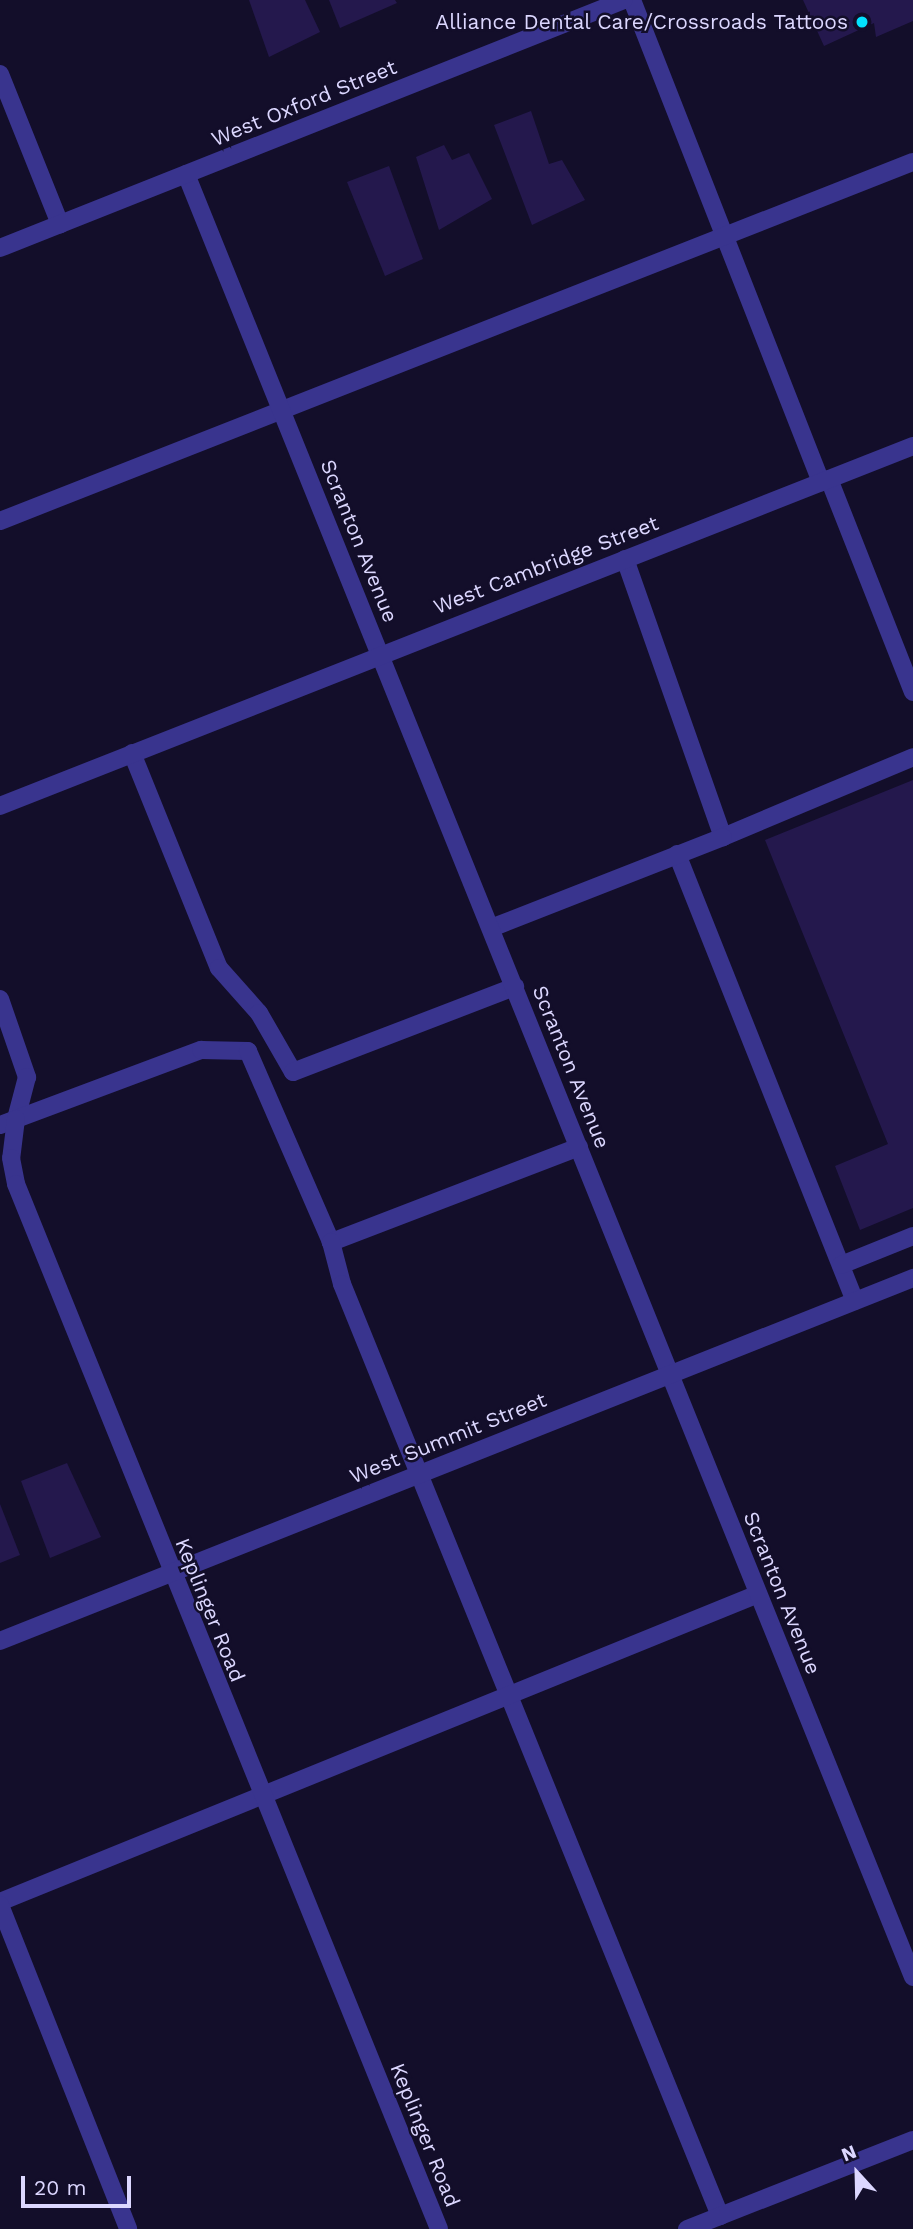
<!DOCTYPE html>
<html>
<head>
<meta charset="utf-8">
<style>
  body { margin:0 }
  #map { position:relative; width:913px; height:2229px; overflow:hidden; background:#130e2a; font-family:"Work Sans",sans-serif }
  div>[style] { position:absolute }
  .building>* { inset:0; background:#24184d }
  .service>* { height:18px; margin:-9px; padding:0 9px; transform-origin:9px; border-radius:9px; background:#39348e }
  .minor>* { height:18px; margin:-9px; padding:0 9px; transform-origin:9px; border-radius:9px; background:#39348e }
  .dots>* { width:19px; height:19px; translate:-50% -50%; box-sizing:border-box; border:4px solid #130e2a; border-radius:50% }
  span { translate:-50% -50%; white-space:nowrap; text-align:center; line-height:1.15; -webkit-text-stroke:5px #130e2a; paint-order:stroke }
  .poi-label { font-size:21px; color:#dcd7ff }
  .right { translate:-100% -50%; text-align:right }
  .street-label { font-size:21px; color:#dcd7ff }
  .north { position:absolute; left:822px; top:2138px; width:70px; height:70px; -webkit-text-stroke:5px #130e2a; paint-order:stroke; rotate:338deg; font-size:19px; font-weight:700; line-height:28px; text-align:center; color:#dcd7ff }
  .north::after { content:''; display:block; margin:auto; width:24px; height:32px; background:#dcd7ff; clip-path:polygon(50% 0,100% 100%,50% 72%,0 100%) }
  .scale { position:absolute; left:21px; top:2176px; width:110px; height:32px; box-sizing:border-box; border:4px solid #dcd7ff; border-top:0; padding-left:9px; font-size:21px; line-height:24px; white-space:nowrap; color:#dcd7ff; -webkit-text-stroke:5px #130e2a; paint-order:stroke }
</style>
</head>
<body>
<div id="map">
  <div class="building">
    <i style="clip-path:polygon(249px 0,305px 0,320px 32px,269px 57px)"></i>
    <i style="clip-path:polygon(329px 0,395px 0,397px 3px,340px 28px)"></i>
    <i style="clip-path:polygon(803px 0,913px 0,913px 21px,876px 37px,874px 23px,824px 46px)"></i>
    <i style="clip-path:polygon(531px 111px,549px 164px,562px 160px,585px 200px,532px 225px,494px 125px)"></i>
    <i style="clip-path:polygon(444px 145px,452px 160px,469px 153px,492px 199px,439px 230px,416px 157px)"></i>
    <i style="clip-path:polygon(389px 166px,423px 259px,385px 276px,347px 182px)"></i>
    <i style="clip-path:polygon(913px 780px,913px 1208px,860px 1230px,835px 1166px,888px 1144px,765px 840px)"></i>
    <i style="clip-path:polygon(67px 1463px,101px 1537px,50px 1558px,21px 1481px)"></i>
    <i style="clip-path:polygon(0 1504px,20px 1555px,0 1563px)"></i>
  </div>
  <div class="service">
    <i style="left:632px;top:0;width:518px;rotate:68.59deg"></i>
    <i style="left:829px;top:479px;width:229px;rotate:68.5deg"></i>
    <i style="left:0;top:521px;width:981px;rotate:-21.47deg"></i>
    <i style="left:625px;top:559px;width:295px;rotate:70.6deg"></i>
    <i style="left:723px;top:837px;width:206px;rotate:-22.8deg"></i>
    <i style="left:132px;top:753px;width:232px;rotate:68deg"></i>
    <i style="left:219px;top:968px;width:60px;rotate:48.4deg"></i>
    <i style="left:259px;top:1013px;width:68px;rotate:60deg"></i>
    <i style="left:293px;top:1072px;width:238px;rotate:-21deg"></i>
    <i style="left:677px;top:854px;width:481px;rotate:68.3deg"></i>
    <i style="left:491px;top:928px;width:249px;rotate:-21.4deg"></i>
    <i style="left:0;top:999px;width:83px;rotate:70.9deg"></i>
    <i style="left:27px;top:1077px;width:43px;rotate:104.7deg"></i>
    <i style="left:0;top:1125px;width:215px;rotate:-20.5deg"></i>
    <i style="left:201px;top:1050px;width:47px;rotate:1.2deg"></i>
    <i style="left:248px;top:1051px;width:208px;rotate:66.5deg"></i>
    <i style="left:579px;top:1147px;width:266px;rotate:159deg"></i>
    <i style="left:331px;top:1242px;width:43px;rotate:75.3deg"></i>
    <i style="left:342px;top:1284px;width:1006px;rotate:67.92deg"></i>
    <i style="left:841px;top:1265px;width:78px;rotate:-21.9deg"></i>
    <i style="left:0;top:1902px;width:818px;rotate:-22.11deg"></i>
    <i style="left:0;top:1905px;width:348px;rotate:68.4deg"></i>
  </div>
  <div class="minor">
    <i style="left:0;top:74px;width:162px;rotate:68.2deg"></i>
    <i style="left:186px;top:174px;width:1944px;rotate:68.04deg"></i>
    <i style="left:0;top:248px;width:671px;rotate:-21.67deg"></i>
    <i style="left:0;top:806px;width:981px;rotate:-21.52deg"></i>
    <i style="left:16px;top:1119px;width:39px;rotate:97deg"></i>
    <i style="left:11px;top:1158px;width:26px;rotate:79deg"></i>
    <i style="left:16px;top:1184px;width:1127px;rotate:67.96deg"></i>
    <i style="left:0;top:1641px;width:983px;rotate:-21.68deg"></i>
    <i style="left:687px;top:2229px;width:243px;rotate:-21.5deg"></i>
  </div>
  <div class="dots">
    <i style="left:862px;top:22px;background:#03e1ff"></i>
  </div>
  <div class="poi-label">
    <span class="right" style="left:848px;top:22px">Alliance Dental Care/Crossroads Tattoos</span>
  </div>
  <div class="street-label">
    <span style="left:304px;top:103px;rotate:-22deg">West Oxford Street</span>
    <span style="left:359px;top:541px;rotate:68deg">Scranton Avenue</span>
    <span style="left:546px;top:565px;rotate:-21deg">West Cambridge Street</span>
    <span style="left:571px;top:1067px;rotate:68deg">Scranton Avenue</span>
    <span style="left:448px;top:1438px;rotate:-22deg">West Summit Street</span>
    <span style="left:782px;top:1593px;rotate:68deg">Scranton Avenue</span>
    <span style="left:210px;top:1610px;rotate:68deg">Keplinger Road</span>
    <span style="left:425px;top:2135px;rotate:68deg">Keplinger Road</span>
  </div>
  <div class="north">N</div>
  <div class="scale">20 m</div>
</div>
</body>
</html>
